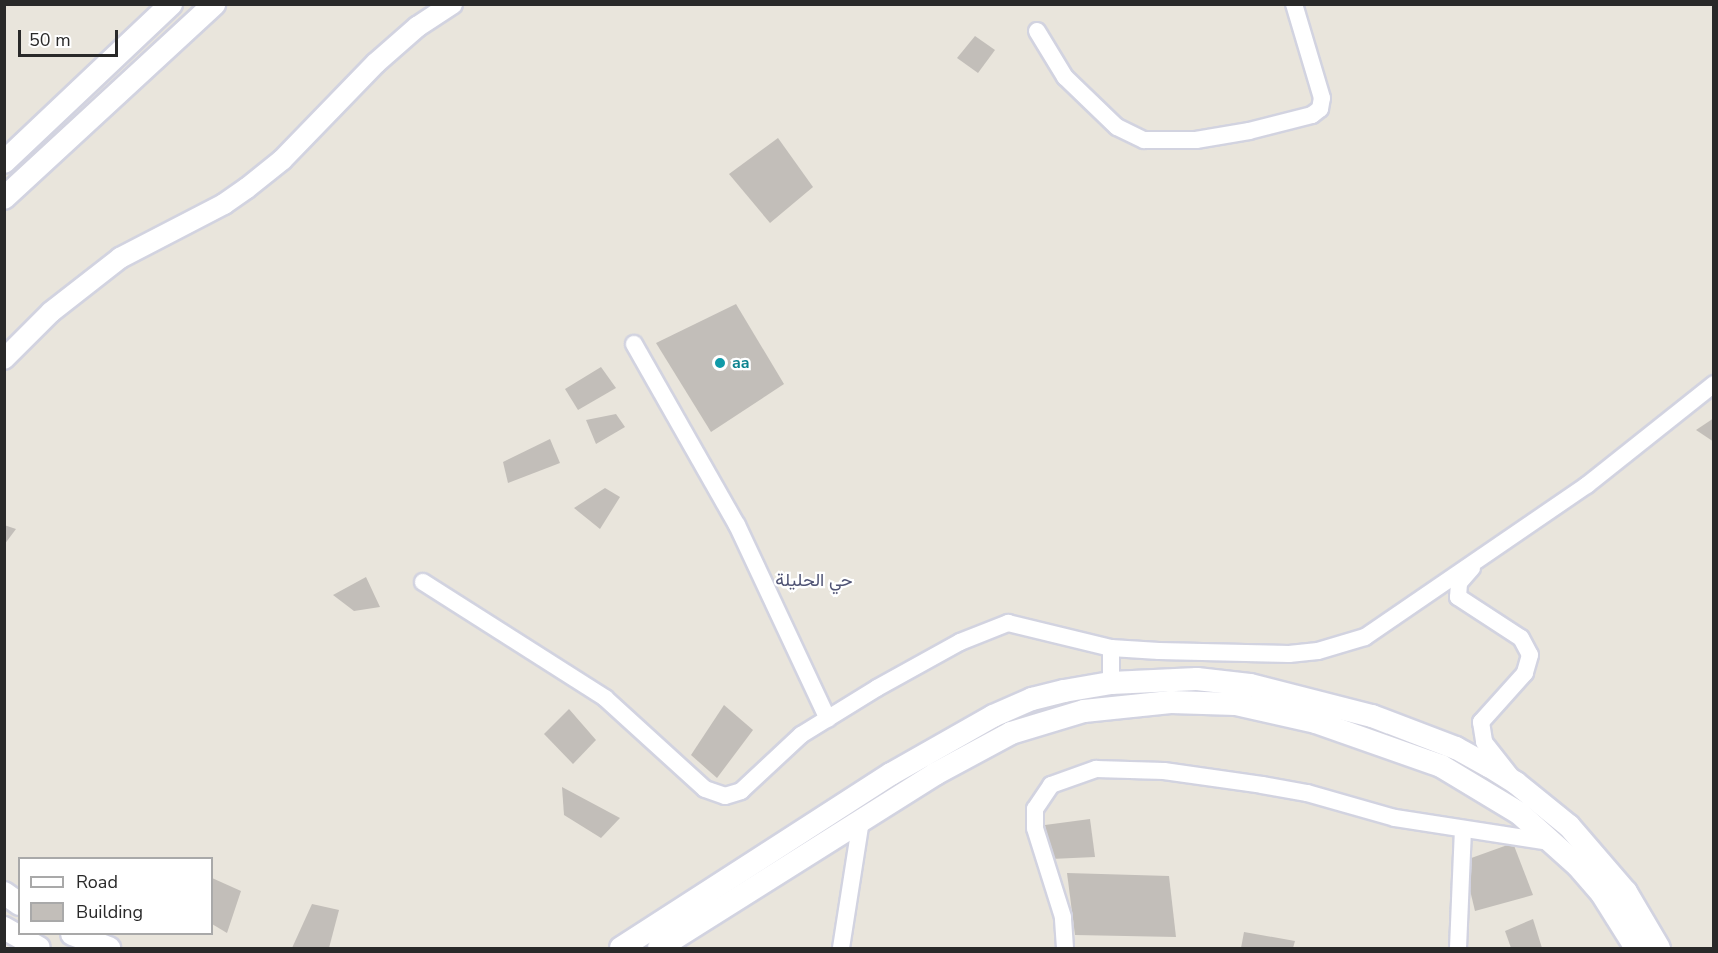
<!DOCTYPE html>
<html>
<head>
<meta charset="utf-8">
<style>
  body { margin:0 }
  #map { position:relative; width:1718px; height:953px; overflow:hidden; background:#e9e5dc; font-family:"Nunito Sans",Vazirmatn,sans-serif }
  div>[style] { position:absolute }
  .building>* { inset:0; background:#c2beb9 }
  .roads { filter:drop-shadow(2px 0 #d2d3e0) drop-shadow(-2px 0 #d2d3e0) drop-shadow(0 2px #d2d3e0) drop-shadow(0 -2px #d2d3e0) }
  .minor>* { height:16px; margin:-8px; padding:0 8px; transform-origin:8px; border-radius:8px; background:#fff }
  .tertiary>* { height:20px; margin:-10px; padding:0 10px; transform-origin:10px; border-radius:10px; background:#fff }
  .secondary>* { height:22px; margin:-11px; padding:0 11px; transform-origin:11px; border-radius:11px; background:#fff }
  .dots>* { width:16px; height:16px; translate:-50% -50%; box-sizing:border-box; border:3px solid #fff; border-radius:50% }
  span { translate:-50% -50%; white-space:nowrap; text-align:center; line-height:1.15; -webkit-text-stroke:4.5px #fff; paint-order:stroke }
  .culture-label { font-size:16px; color:#0d838f; font-weight:700 }
  .left { translate:0 -50%; text-align:left }
  .neighbourhood-label { font-size:18px; color:#4f5374 }
  .frame { position:absolute; inset:0; border:6px solid #292929; pointer-events:none }
  .legend { position:absolute; left:18px; top:857px; width:195px; height:78px; box-sizing:border-box; background:#fff; border:2px solid #a9a9a9; margin:0; padding:8px 10px; list-style:none; font-size:18px; color:#292929 }
  .legend li { display:flex; align-items:center; gap:12px; height:30px }
  .legend b { width:30px; border:2px solid #a9a9a9 }
  .scale { position:absolute; left:18px; top:30px; width:100px; height:27px; box-sizing:border-box; border:3px solid #292929; border-top:0; padding-left:8px; font-size:18px; line-height:21px; white-space:nowrap; color:#292929; -webkit-text-stroke:4px #fff; paint-order:stroke }
</style>
</head>
<body>
<div id="map">
  <div class="building">
    <i style="clip-path:polygon(975px 36px,995px 50px,978px 73px,957px 58px)"></i>
    <i style="clip-path:polygon(778px 138px,813px 187px,770px 223px,729px 174px)"></i>
    <i style="clip-path:polygon(736px 304px,784px 384px,711px 432px,656px 343px)"></i>
    <i style="clip-path:polygon(601px 367px,616px 388px,578px 410px,565px 389px)"></i>
    <i style="clip-path:polygon(616px 414px,625px 427px,596px 444px,586px 420px)"></i>
    <i style="clip-path:polygon(1714px 418px,1714px 442px,1696px 430px)"></i>
    <i style="clip-path:polygon(550px 439px,560px 463px,508px 483px,503px 462px)"></i>
    <i style="clip-path:polygon(605px 488px,620px 497px,600px 529px,574px 508px)"></i>
    <i style="clip-path:polygon(4px 525px,16px 529px,4px 545px)"></i>
    <i style="clip-path:polygon(366px 577px,380px 607px,354px 611px,333px 595px)"></i>
    <i style="clip-path:polygon(724px 705px,753px 730px,717px 778px,691px 755px)"></i>
    <i style="clip-path:polygon(569px 709px,596px 740px,573px 764px,544px 734px)"></i>
    <i style="clip-path:polygon(562px 787px,620px 818px,601px 838px,564px 815px)"></i>
    <i style="clip-path:polygon(1090px 819px,1095px 857px,1051px 859px,1045px 825px)"></i>
    <i style="clip-path:polygon(1513px 843px,1533px 895px,1475px 911px,1463px 861px)"></i>
    <i style="clip-path:polygon(1067px 873px,1169px 876px,1176px 937px,1075px 935px)"></i>
    <i style="clip-path:polygon(212px 878px,241px 891px,227px 933px,212px 924px)"></i>
    <i style="clip-path:polygon(312px 904px,339px 910px,329px 948px,292px 948px)"></i>
    <i style="clip-path:polygon(1533px 919px,1542px 948px,1511px 948px,1505px 931px)"></i>
    <i style="clip-path:polygon(1244px 932px,1295px 941px,1293px 948px,1241px 948px)"></i>
  </div>
  <div class="roads">
    <div class="minor">
      <i style="left:1037px;top:31px;width:54px;rotate:58.7deg"></i>
      <i style="left:1065px;top:77px;width:72px;rotate:43.9deg"></i>
      <i style="left:1117px;top:127px;width:30px;rotate:26deg"></i>
      <i style="left:1144px;top:140px;width:52px"></i>
      <i style="left:1196px;top:140px;width:54px;rotate:-9.6deg"></i>
      <i style="left:1249px;top:131px;width:65px;rotate:-14.3deg"></i>
      <i style="left:1312px;top:115px;width:10px;rotate:-37deg"></i>
      <i style="left:1320px;top:109px;width:11px;rotate:-80deg"></i>
      <i style="left:1322px;top:98px;width:98px;rotate:-106.6deg"></i>
      <i style="left:634px;top:344px;width:208px;rotate:60.4deg"></i>
      <i style="left:737px;top:525px;width:214px;rotate:64.9deg"></i>
      <i style="left:1472px;top:568px;width:20px;rotate:131deg"></i>
      <i style="left:1459px;top:583px;width:14px;rotate:94deg"></i>
      <i style="left:1458px;top:597px;width:75px;rotate:33.1deg"></i>
      <i style="left:1521px;top:638px;width:19px;rotate:62deg"></i>
      <i style="left:1530px;top:655px;width:19px;rotate:106deg"></i>
      <i style="left:1525px;top:673px;width:66px;rotate:131.9deg"></i>
      <i style="left:1481px;top:722px;width:20px;rotate:81deg"></i>
      <i style="left:1484px;top:742px;width:42px;rotate:51.8deg"></i>
      <i style="left:423px;top:582px;width:216px;rotate:32.5deg"></i>
      <i style="left:605px;top:698px;width:135px;rotate:42.3deg"></i>
      <i style="left:705px;top:789px;width:21px;rotate:19deg"></i>
      <i style="left:725px;top:796px;width:17px;rotate:-17deg"></i>
      <i style="left:741px;top:791px;width:82px;rotate:-43deg"></i>
      <i style="left:801px;top:735px;width:89px;rotate:-31.7deg"></i>
      <i style="left:877px;top:688px;width:95px;rotate:-29deg"></i>
      <i style="left:960px;top:642px;width:52px;rotate:-21.6deg"></i>
      <i style="left:1008px;top:623px;width:106px;rotate:13.6deg"></i>
      <i style="left:1111px;top:648px;width:48px;rotate:3.6deg"></i>
      <i style="left:1159px;top:651px;width:130px;rotate:1.3deg"></i>
      <i style="left:1289px;top:654px;width:29px;rotate:-6deg"></i>
      <i style="left:1318px;top:651px;width:49px;rotate:-16.6deg"></i>
      <i style="left:1365px;top:637px;width:269px;rotate:-34.4deg"></i>
      <i style="left:1587px;top:485px;width:162px;rotate:-38.5deg"></i>
      <i style="left:1111px;top:648px;width:35px;rotate:90deg"></i>
      <i style="left:841px;top:948px;width:130px;rotate:-81.1deg"></i>
      <i style="left:1065px;top:948px;width:31px;rotate:-94deg"></i>
      <i style="left:1063px;top:917px;width:93px;rotate:-107.5deg"></i>
      <i style="left:1035px;top:828px;width:19px;rotate:-90deg"></i>
      <i style="left:1035px;top:809px;width:29px;rotate:-56deg"></i>
      <i style="left:1051px;top:785px;width:48px;rotate:-19.6deg"></i>
      <i style="left:1096px;top:769px;width:68px;rotate:1.7deg"></i>
      <i style="left:1164px;top:771px;width:99px;rotate:8.1deg"></i>
      <i style="left:1262px;top:785px;width:46px;rotate:10.1deg"></i>
      <i style="left:1307px;top:793px;width:91px;rotate:15.9deg"></i>
      <i style="left:1395px;top:818px;width:157px;rotate:8.8deg"></i>
      <i style="left:1458px;top:948px;width:119px;rotate:-87.6deg"></i>
    </div>
    <div class="tertiary">
      <i style="left:4px;top:359px;width:66px;rotate:-45deg"></i>
      <i style="left:51px;top:312px;width:88px;rotate:-38deg"></i>
      <i style="left:120px;top:258px;width:117px;rotate:-27.4deg"></i>
      <i style="left:224px;top:204px;width:28px;rotate:-35deg"></i>
      <i style="left:247px;top:188px;width:45px;rotate:-38.7deg"></i>
      <i style="left:282px;top:160px;width:135px;rotate:-45.9deg"></i>
      <i style="left:376px;top:63px;width:55px;rotate:-41.3deg"></i>
      <i style="left:417px;top:27px;width:42px;rotate:-33.3deg"></i>
    </div>
    <div class="secondary">
      <i style="left:4px;top:162px;width:230px;rotate:-43.4deg"></i>
      <i style="left:4px;top:198px;width:286px;rotate:-42.7deg"></i>
      <i style="left:4px;top:893px;width:19px;rotate:35deg"></i>
      <i style="left:4px;top:928px;width:40px;rotate:29.7deg"></i>
      <i style="left:72px;top:934px;width:40px;rotate:21deg"></i>
      <i style="left:621px;top:948px;width:321px;rotate:-32.8deg"></i>
      <i style="left:891px;top:774px;width:117px;rotate:-29.6deg"></i>
      <i style="left:993px;top:716px;width:43px;rotate:-23.6deg"></i>
      <i style="left:1032px;top:699px;width:33px;rotate:-14deg"></i>
      <i style="left:1064px;top:691px;width:48px;rotate:-9.7deg"></i>
      <i style="left:1111px;top:683px;width:86px;rotate:-2.7deg"></i>
      <i style="left:1197px;top:679px;width:53px;rotate:6.5deg"></i>
      <i style="left:1250px;top:685px;width:126px;rotate:14.3deg"></i>
      <i style="left:1372px;top:716px;width:90px;rotate:20.9deg"></i>
      <i style="left:1456px;top:748px;width:38px;rotate:29deg"></i>
      <i style="left:1489px;top:766px;width:32px;rotate:32deg"></i>
      <i style="left:1516px;top:783px;width:68px;rotate:39.1deg"></i>
      <i style="left:1569px;top:826px;width:87px;rotate:49.2deg"></i>
      <i style="left:1626px;top:892px;width:65px;rotate:59.5deg"></i>
      <i style="left:659px;top:948px;width:326px;rotate:-32.2deg"></i>
      <i style="left:935px;top:774px;width:86px;rotate:-28.3deg"></i>
      <i style="left:1011px;top:733px;width:76px;rotate:-16.8deg"></i>
      <i style="left:1084px;top:711px;width:87px;rotate:-5.9deg"></i>
      <i style="left:1171px;top:702px;width:65px;rotate:1.8deg"></i>
      <i style="left:1236px;top:704px;width:82px;rotate:12.7deg"></i>
      <i style="left:1316px;top:722px;width:133px;rotate:19.4deg"></i>
      <i style="left:1441px;top:766px;width:91px;rotate:31.1deg"></i>
      <i style="left:1519px;top:813px;width:79px;rotate:41.9deg"></i>
      <i style="left:1578px;top:866px;width:37px;rotate:49deg"></i>
      <i style="left:1602px;top:894px;width:64px;rotate:57.8deg"></i>
    </div>
  </div>
  <div class="dots">
    <i style="left:720px;top:363px;background:#0f9aa8"></i>
  </div>
  <div class="culture-label">
    <span class="left" style="left:732px;top:363px">aa</span>
  </div>
  <div class="neighbourhood-label">
    <span style="left:814px;top:580px">حي الحليلة</span>
  </div>
  <div class="frame"></div>
  <ul class="legend">
  <li><b style="height:8px;background:#fff"></b>Road</li>
  <li><b style="height:16px;background:#c2beb9"></b>Building</li>
  </ul>
  <div class="scale">50 m</div>
</div>
</body>
</html>
